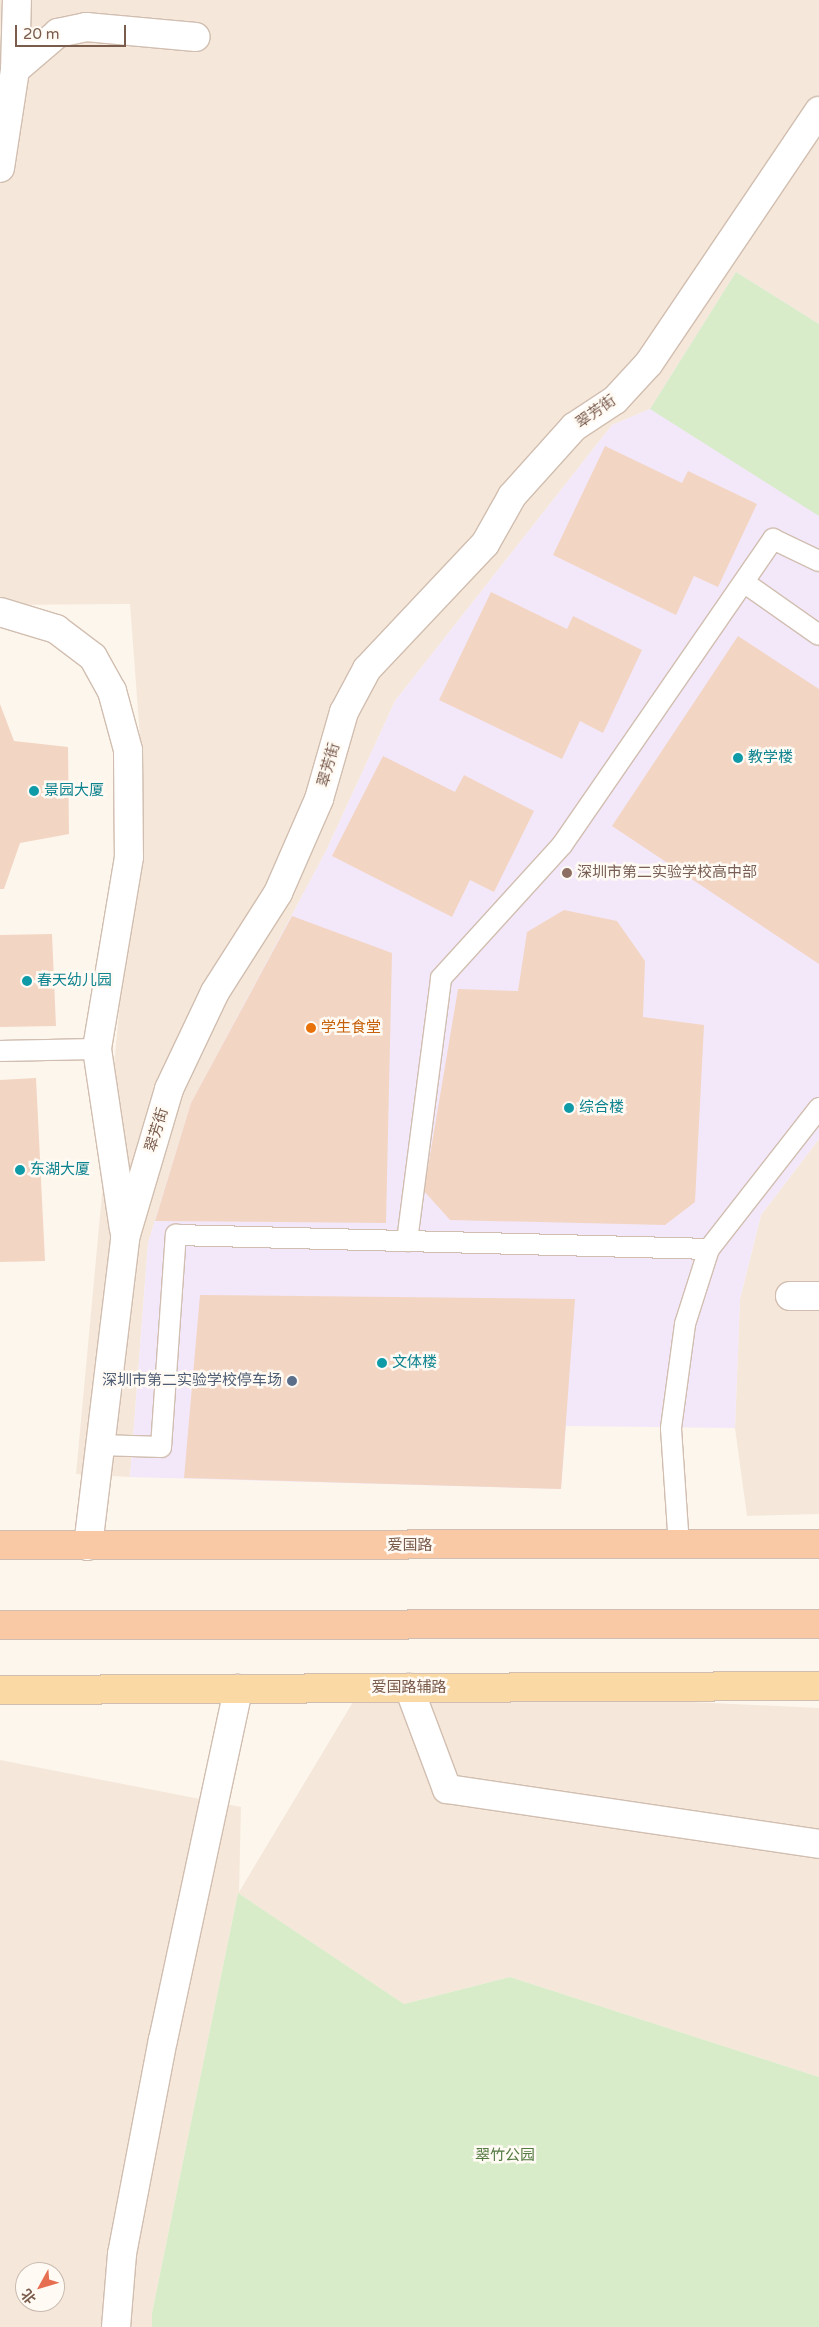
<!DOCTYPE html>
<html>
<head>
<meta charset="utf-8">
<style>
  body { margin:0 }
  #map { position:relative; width:819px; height:2327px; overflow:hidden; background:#fdf6ec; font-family:"Varela Round","Noto Sans SC",sans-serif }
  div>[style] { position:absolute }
  .residential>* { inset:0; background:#f5e8da }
  .education>* { inset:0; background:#f3e8fa }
  .green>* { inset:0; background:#d8ecc9 }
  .building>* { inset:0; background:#f3d5c3 }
  .roads { filter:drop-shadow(1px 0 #d1beb0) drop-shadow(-1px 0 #d1beb0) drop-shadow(0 1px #d1beb0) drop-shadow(0 -1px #d1beb0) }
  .service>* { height:20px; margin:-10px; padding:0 10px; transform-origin:10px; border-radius:10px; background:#fff }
  .minor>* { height:28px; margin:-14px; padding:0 14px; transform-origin:14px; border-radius:14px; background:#fff }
  .primary>* { height:28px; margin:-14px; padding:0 14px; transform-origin:14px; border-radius:14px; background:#fbd9a5 }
  .trunk>* { height:28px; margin:-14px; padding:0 14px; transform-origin:14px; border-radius:14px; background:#f9c8a4 }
  .dots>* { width:14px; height:14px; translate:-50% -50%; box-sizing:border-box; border:2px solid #fffaf3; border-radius:50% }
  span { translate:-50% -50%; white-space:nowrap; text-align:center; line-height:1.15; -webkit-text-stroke:5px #fffaf3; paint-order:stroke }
  .street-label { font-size:15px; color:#7a5c4d }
  .culture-label { font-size:15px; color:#0d838f }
  .left { translate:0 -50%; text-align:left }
  .education-label { font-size:15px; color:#785e54 }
  .food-label { font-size:15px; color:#c56008 }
  .service-label { font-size:15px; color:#4e5e75 }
  .right { translate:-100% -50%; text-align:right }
  .park-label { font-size:15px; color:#537a41 }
  .north { position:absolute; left:15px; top:2262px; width:50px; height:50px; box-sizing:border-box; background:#fffaf3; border:1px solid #cabbb1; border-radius:50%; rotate:231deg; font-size:14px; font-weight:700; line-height:20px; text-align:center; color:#7a5c4d }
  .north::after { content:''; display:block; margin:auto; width:18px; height:22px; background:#e76f51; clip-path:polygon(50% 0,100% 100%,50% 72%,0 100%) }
  .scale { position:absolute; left:15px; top:25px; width:111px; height:22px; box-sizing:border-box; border:2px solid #7a5c4d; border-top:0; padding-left:6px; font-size:15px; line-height:18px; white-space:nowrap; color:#7a5c4d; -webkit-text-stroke:4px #fffaf3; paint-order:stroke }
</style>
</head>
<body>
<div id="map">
  <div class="residential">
    <i style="clip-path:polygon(0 0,819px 0,819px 324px,736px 272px,650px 409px,612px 425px,395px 701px,326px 851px,191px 1104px,148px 1243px,130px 1477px,76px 1474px,142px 764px,130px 604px,0 605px)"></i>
    <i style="clip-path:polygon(819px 1139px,819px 1514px,747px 1516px,735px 1428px,740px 1299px,761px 1215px)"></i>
    <i style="clip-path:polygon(evenodd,567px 1696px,819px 1708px,819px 2077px,510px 1977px,404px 2004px,238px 1893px,152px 2313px,152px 2327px,0 2327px,0 1760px,241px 1807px,239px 1892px,353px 1702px,567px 1696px,25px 2272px,55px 2272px,55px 2302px,25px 2302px,25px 2272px)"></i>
  </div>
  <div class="education">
    <i style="clip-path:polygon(736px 272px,819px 324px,819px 1139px,761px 1215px,740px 1299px,735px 1428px,566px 1426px,561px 1489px,130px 1477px,148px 1243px,191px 1103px,326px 851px,395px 701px,612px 425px,650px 409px)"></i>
  </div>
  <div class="green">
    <i style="clip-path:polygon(736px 272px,819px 324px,819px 516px,650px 409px)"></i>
    <i style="clip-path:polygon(238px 1893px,404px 2004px,510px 1977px,819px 2077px,819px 2327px,152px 2327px,152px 2313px)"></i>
  </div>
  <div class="building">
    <i style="clip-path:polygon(605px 446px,682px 483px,688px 471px,757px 504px,718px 587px,694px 576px,676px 615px,553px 555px)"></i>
    <i style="clip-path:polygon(491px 592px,567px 629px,573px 616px,642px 650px,603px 733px,580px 721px,562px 759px,439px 700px)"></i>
    <i style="clip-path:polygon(738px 636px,819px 689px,819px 964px,612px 826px)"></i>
    <i style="clip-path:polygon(0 704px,14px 741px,68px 747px,69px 834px,20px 843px,4px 889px,0 889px)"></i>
    <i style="clip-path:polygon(383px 756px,455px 792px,464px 775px,534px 811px,494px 892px,470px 880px,452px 917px,332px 856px)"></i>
    <i style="clip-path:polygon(564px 910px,617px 921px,645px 961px,643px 1017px,704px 1025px,695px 1202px,665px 1225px,450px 1220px,424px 1191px,458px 989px,518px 991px,527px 932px)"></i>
    <i style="clip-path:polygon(292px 916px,392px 953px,386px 1223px,155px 1221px,191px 1103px)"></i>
    <i style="clip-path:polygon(52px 934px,56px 1026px,0 1027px,0 935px)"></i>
    <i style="clip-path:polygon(36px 1078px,45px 1261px,0 1262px,0 1080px)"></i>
    <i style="clip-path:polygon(200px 1295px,575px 1299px,561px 1489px,184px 1478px)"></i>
  </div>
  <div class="roads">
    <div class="service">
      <i style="left:745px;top:583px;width:90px;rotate:35.1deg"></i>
      <i style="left:0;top:1051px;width:97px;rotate:-1.2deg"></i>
      <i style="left:407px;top:1241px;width:265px;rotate:-82.6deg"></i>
      <i style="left:441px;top:978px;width:180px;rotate:-47.7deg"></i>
      <i style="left:562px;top:845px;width:372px;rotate:-55.4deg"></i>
      <i style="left:773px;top:539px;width:51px;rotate:25.6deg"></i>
      <i style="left:101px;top:1445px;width:60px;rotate:1.9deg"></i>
      <i style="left:161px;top:1447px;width:213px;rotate:-86deg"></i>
      <i style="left:176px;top:1235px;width:533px;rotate:1.5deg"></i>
      <i style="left:679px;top:1546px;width:118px;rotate:-93.9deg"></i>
      <i style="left:671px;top:1428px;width:105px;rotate:-82.3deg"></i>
      <i style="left:685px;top:1324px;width:79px;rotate:-72.3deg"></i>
      <i style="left:709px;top:1249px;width:179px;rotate:-52deg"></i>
    </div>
    <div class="minor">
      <i style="left:15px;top:70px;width:57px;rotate:-40.7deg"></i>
      <i style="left:58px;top:33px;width:29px;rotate:-12deg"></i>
      <i style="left:86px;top:27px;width:110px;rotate:5.2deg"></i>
      <i style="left:0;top:168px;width:99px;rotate:-81.3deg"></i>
      <i style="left:15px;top:70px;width:70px;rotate:-88.4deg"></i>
      <i style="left:0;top:612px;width:59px;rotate:16.9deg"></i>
      <i style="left:56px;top:629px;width:46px;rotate:37.1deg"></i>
      <i style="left:93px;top:657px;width:39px;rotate:61deg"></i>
      <i style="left:112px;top:691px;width:61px;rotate:74.8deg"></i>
      <i style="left:128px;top:750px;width:107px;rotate:89.5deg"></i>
      <i style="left:129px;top:857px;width:195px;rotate:99.5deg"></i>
      <i style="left:97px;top:1049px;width:182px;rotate:81.5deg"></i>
      <i style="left:790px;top:1296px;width:29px"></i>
      <i style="left:88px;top:1546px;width:310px;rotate:-83.1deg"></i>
      <i style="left:125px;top:1238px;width:155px;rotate:-73.5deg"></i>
      <i style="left:169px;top:1089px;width:107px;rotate:-64.6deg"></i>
      <i style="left:215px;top:992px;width:117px;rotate:-57.5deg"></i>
      <i style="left:278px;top:893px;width:103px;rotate:-66.4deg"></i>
      <i style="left:319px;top:799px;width:91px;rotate:-74deg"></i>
      <i style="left:344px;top:712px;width:49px;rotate:-61.9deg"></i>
      <i style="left:367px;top:669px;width:172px;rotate:-46.7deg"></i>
      <i style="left:485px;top:544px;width:55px;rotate:-60.6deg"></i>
      <i style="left:512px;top:496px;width:93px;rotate:-48.1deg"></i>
      <i style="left:574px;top:427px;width:49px;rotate:-33.4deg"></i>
      <i style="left:615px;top:400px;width:50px;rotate:-47.4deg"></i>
      <i style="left:649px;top:363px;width:304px;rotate:-56deg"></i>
      <i style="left:409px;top:1688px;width:108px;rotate:69.4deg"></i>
      <i style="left:447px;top:1789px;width:376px;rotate:8.4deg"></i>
      <i style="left:116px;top:2327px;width:73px;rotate:-85.3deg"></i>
      <i style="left:122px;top:2254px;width:218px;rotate:-79.2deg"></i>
      <i style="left:163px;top:2040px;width:359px;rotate:-77.9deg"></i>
    </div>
    <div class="primary">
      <i style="left:0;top:1690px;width:819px;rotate:-0.28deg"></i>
    </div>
    <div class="trunk">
      <i style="left:0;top:1545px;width:819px;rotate:-0.07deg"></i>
      <i style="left:0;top:1625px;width:819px;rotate:-0.07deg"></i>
    </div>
  </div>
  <div class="dots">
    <i style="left:738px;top:758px;background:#0f9aa8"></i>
    <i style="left:34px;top:791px;background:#0f9aa8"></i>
    <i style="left:567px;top:873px;background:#8d6e63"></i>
    <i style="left:27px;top:981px;background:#0f9aa8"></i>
    <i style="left:311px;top:1028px;background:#e8710a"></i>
    <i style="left:569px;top:1108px;background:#0f9aa8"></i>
    <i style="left:20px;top:1170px;background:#0f9aa8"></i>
    <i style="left:382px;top:1363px;background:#0f9aa8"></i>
    <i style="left:292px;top:1381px;background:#5c6f8a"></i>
  </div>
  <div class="street-label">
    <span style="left:596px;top:412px;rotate:-35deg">翠芳街</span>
    <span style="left:329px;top:765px;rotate:-74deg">翠芳街</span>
    <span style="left:157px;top:1130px;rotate:-73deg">翠芳街</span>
    <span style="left:410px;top:1546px">爱国路</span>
    <span style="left:409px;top:1688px">爱国路辅路</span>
  </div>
  <div class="culture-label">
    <span class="left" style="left:748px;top:758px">教学楼</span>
    <span class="left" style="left:44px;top:791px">景园大厦</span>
    <span class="left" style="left:37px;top:981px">春天幼儿园</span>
    <span class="left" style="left:579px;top:1108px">综合楼</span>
    <span class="left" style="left:30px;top:1170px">东湖大厦</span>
    <span class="left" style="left:392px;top:1363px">文体楼</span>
  </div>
  <div class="education-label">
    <span class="left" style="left:577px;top:873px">深圳市第二实验学校高中部</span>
  </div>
  <div class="food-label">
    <span class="left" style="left:321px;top:1028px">学生食堂</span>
  </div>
  <div class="service-label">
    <span class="right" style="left:282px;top:1381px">深圳市第二实验学校停车场</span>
  </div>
  <div class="park-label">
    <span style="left:505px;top:2156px">翠竹公园</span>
  </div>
  <div class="north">北</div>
  <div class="scale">20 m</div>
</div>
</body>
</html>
